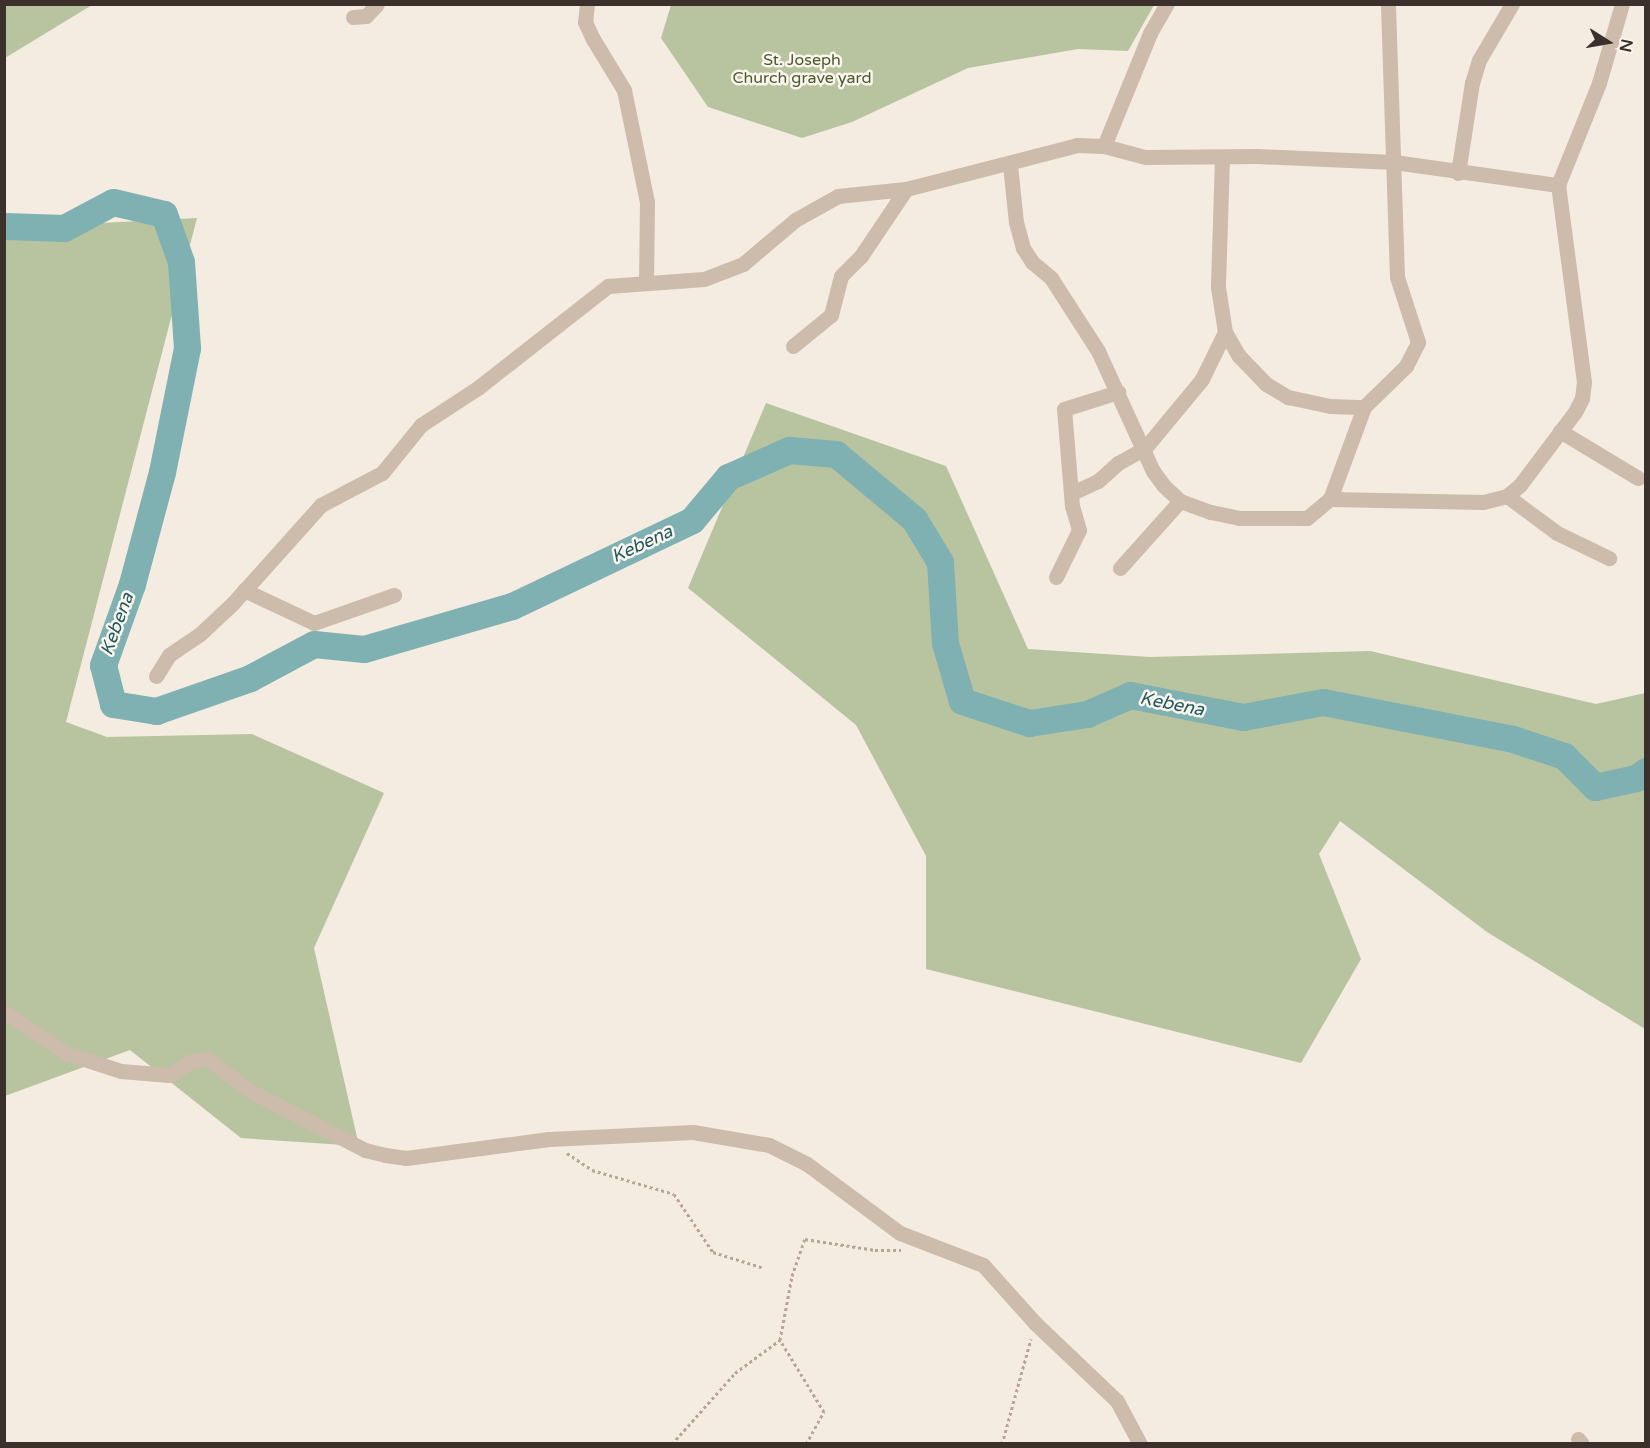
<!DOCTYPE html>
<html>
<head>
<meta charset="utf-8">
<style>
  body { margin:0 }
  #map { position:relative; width:1650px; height:1448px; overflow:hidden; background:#f4ebe1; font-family:"Varela Round",sans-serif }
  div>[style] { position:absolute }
  .green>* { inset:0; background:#b8c4a0 }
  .river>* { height:27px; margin:-13.5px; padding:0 13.5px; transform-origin:13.5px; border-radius:13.5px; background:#7fb0b2 }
  .path>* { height:3px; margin-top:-1.5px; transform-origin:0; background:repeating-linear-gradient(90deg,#b9a596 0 3px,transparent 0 6px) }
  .street>* { height:15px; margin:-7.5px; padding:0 7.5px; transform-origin:7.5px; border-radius:7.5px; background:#cdbbac }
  span { translate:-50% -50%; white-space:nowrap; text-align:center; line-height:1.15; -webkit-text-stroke:5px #fbf5ee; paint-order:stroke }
  .park-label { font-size:16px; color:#4a5a2e }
  .water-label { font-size:18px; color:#1f5a5e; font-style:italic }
  .frame { position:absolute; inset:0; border:6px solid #3b302b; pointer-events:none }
  .north { position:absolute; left:1578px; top:12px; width:60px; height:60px; -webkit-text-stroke:4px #fbf5ee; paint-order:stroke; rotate:101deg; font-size:16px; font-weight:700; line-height:24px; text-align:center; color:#3b302b }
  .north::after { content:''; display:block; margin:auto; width:21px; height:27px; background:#3b302b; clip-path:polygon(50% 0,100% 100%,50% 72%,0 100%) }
</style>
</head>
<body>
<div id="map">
  <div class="green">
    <i style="clip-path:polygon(5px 4px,92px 4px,92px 5px,5px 58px)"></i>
    <i style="clip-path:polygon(671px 5px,671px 4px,1154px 5px,1128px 51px,1078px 49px,968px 68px,852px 122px,802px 138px,708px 107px,661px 38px)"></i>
    <i style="clip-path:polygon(197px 218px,66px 722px,107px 737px,252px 734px,384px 793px,314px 948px,359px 1146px,241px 1138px,130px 1050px,5px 1096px,5px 228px)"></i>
    <i style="clip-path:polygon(766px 403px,946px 466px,1028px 649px,1150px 657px,1370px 651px,1596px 704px,1645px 693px,1645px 1029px,1487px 932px,1340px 821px,1319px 854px,1361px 959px,1301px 1063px,926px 969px,926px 856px,856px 725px,688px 588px)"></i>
  </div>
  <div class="river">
    <i style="left:4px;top:226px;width:60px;rotate:1.9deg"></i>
    <i style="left:64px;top:228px;width:55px;rotate:-28deg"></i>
    <i style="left:113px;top:202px;width:52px;rotate:13.2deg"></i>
    <i style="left:164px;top:214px;width:51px;rotate:70.5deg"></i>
    <i style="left:181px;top:262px;width:86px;rotate:86deg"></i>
    <i style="left:187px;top:348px;width:126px;rotate:101.4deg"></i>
    <i style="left:162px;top:472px;width:116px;rotate:105deg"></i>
    <i style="left:132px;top:584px;width:86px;rotate:109.7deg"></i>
    <i style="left:103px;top:665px;width:40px;rotate:75.6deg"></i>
    <i style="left:113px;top:704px;width:44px;rotate:9.2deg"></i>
    <i style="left:156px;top:711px;width:100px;rotate:-19.3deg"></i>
    <i style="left:250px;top:678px;width:72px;rotate:-28deg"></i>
    <i style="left:314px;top:644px;width:50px;rotate:5.7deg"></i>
    <i style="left:364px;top:649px;width:154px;rotate:-16.2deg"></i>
    <i style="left:512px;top:606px;width:199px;rotate:-25.5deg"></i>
    <i style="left:692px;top:520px;width:56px;rotate:-50.1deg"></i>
    <i style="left:728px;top:477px;width:67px;rotate:-23.9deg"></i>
    <i style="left:789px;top:450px;width:47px;rotate:4.9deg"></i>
    <i style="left:836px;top:454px;width:102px;rotate:39.8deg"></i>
    <i style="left:914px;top:519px;width:50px;rotate:58.8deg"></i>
    <i style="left:940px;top:562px;width:81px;rotate:86.5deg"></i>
    <i style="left:945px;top:643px;width:60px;rotate:73.7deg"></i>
    <i style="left:962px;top:701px;width:71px;rotate:18.2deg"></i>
    <i style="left:1029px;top:723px;width:59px;rotate:-8.8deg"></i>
    <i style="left:1087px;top:714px;width:47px;rotate:-23.8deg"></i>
    <i style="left:1130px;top:695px;width:115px;rotate:11deg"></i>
    <i style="left:1243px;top:717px;width:81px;rotate:-10.6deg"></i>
    <i style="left:1323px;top:702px;width:194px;rotate:11deg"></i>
    <i style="left:1513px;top:739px;width:54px;rotate:18.4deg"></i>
    <i style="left:1564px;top:756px;width:44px;rotate:45deg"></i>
    <i style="left:1595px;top:787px;width:42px;rotate:-12.4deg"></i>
    <i style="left:1636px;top:778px;width:12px;rotate:-35deg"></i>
  </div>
  <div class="path">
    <i style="left:567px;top:1153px;width:30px;rotate:34deg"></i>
    <i style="left:592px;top:1170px;width:85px;rotate:16.3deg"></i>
    <i style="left:674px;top:1194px;width:70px;rotate:56.1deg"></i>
    <i style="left:713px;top:1252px;width:53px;rotate:17.4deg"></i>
    <i style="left:672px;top:1444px;width:95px;rotate:-48.4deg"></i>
    <i style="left:735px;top:1373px;width:56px;rotate:-36.3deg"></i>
    <i style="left:806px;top:1444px;width:37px;rotate:-61deg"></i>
    <i style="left:824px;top:1412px;width:84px;rotate:-121.4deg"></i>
    <i style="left:780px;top:1340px;width:65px;rotate:-79.4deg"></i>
    <i style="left:792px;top:1276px;width:39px;rotate:-71deg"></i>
    <i style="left:805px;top:1239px;width:71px;rotate:8.9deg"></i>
    <i style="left:875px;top:1250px;width:26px"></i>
    <i style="left:1002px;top:1444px;width:109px;rotate:-74.6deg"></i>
  </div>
  <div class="street">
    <i style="left:587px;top:4px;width:18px;rotate:96deg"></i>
    <i style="left:585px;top:22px;width:19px;rotate:65deg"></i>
    <i style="left:593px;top:39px;width:60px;rotate:58.7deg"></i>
    <i style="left:624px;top:90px;width:114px;rotate:78.4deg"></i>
    <i style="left:647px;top:202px;width:80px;rotate:90.7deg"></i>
    <i style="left:353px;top:17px;width:13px;rotate:-4deg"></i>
    <i style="left:366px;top:16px;width:16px;rotate:-47deg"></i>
    <i style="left:1104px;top:146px;width:122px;rotate:-67.8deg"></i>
    <i style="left:1150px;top:33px;width:34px;rotate:-60deg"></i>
    <i style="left:1222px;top:158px;width:129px;rotate:91.8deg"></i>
    <i style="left:1218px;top:287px;width:46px;rotate:81.2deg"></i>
    <i style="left:1225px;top:332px;width:28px;rotate:60deg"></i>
    <i style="left:1239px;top:356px;width:39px;rotate:46deg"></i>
    <i style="left:1266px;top:384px;width:26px;rotate:31deg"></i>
    <i style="left:1288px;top:397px;width:43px;rotate:12.1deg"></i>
    <i style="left:1330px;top:406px;width:34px;rotate:2deg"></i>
    <i style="left:1010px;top:165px;width:57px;rotate:84deg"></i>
    <i style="left:1016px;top:222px;width:27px;rotate:75deg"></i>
    <i style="left:1023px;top:248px;width:17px;rotate:57deg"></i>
    <i style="left:1032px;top:262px;width:25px;rotate:40deg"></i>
    <i style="left:1051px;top:278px;width:87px;rotate:57.2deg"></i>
    <i style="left:1098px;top:351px;width:132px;rotate:65.4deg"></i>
    <i style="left:1153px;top:471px;width:17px;rotate:54deg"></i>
    <i style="left:1163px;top:485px;width:23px;rotate:43deg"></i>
    <i style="left:1180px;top:501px;width:33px;rotate:20deg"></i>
    <i style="left:1211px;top:512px;width:29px;rotate:12deg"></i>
    <i style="left:1239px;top:518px;width:68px"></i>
    <i style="left:1307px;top:518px;width:30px;rotate:-40deg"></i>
    <i style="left:1330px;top:499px;width:98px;rotate:-69.7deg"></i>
    <i style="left:1364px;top:407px;width:59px;rotate:-44.3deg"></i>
    <i style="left:1406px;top:366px;width:27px;rotate:-63deg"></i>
    <i style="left:1418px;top:342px;width:68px;rotate:-107.9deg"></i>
    <i style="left:1397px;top:277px;width:273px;rotate:-91.9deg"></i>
    <i style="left:1458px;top:173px;width:91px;rotate:-81.2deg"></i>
    <i style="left:1472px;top:83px;width:24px;rotate:-73deg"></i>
    <i style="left:1479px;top:60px;width:65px;rotate:-59.5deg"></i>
    <i style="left:793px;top:346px;width:49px;rotate:-39.2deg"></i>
    <i style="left:831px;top:315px;width:40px;rotate:-75.6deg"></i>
    <i style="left:841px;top:276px;width:28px;rotate:-45deg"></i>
    <i style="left:861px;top:256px;width:81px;rotate:-56.1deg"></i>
    <i style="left:1560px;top:431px;width:91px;rotate:31.1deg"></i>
    <i style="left:1072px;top:493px;width:29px;rotate:-25deg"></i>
    <i style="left:1098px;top:481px;width:27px;rotate:-42deg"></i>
    <i style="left:1118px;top:463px;width:31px;rotate:-29deg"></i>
    <i style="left:1145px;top:448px;width:89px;rotate:-50.4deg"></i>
    <i style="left:1202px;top:379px;width:52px;rotate:-63.9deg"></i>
    <i style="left:1507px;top:496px;width:62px;rotate:36.5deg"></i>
    <i style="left:1557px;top:533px;width:58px;rotate:25.7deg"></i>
    <i style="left:1330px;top:499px;width:153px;rotate:1.1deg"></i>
    <i style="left:1483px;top:502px;width:25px;rotate:-14deg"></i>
    <i style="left:1507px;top:496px;width:17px;rotate:-40deg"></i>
    <i style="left:1520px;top:485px;width:91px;rotate:-53deg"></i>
    <i style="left:1575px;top:412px;width:16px;rotate:-63deg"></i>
    <i style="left:1582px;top:398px;width:16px;rotate:-83deg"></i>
    <i style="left:1584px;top:382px;width:199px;rotate:-97.5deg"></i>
    <i style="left:1120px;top:568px;width:90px;rotate:-48.2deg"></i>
    <i style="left:1056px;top:577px;width:52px;rotate:-63.9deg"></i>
    <i style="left:1079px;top:530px;width:25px;rotate:-106deg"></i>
    <i style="left:1072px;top:506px;width:97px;rotate:-94.7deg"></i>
    <i style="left:1064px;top:409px;width:57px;rotate:-17.5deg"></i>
    <i style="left:244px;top:590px;width:77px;rotate:25.2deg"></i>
    <i style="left:314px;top:623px;width:85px;rotate:-19.3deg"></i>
    <i style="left:156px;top:676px;width:25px;rotate:-58deg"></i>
    <i style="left:169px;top:655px;width:37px;rotate:-34deg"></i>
    <i style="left:200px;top:634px;width:45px;rotate:-43.2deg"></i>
    <i style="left:233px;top:603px;width:132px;rotate:-48.1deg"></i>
    <i style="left:321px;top:505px;width:69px;rotate:-27.7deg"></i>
    <i style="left:382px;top:473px;width:62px;rotate:-50.9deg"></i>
    <i style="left:421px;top:425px;width:69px;rotate:-33.2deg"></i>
    <i style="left:479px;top:387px;width:164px;rotate:-38.1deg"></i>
    <i style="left:608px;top:286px;width:96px;rotate:-4.2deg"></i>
    <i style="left:704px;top:279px;width:42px;rotate:-21deg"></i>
    <i style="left:743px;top:264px;width:68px;rotate:-40.2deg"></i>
    <i style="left:795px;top:220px;width:49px;rotate:-29.2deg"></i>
    <i style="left:838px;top:196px;width:68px;rotate:-5.9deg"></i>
    <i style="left:906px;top:189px;width:177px;rotate:-14.4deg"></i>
    <i style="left:1077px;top:145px;width:27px;rotate:2deg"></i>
    <i style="left:1104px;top:146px;width:42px;rotate:15deg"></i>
    <i style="left:1145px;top:157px;width:112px;rotate:-0.5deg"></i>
    <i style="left:1257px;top:156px;width:137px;rotate:2.5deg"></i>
    <i style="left:1394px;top:162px;width:166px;rotate:8deg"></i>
    <i style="left:1558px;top:185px;width:110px;rotate:-68.1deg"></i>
    <i style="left:1599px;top:83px;width:82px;rotate:-73.8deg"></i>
    <i style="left:4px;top:1012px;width:74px;rotate:33.5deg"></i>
    <i style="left:66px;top:1053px;width:58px;rotate:18.1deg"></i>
    <i style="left:121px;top:1071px;width:48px;rotate:4.8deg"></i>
    <i style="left:169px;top:1075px;width:26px;rotate:-32deg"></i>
    <i style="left:191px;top:1061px;width:17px;rotate:-7deg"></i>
    <i style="left:208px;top:1059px;width:53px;rotate:37.3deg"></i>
    <i style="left:250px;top:1091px;width:42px;rotate:27.2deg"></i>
    <i style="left:287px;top:1110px;width:88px;rotate:27.1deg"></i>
    <i style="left:365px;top:1150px;width:21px;rotate:14deg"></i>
    <i style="left:385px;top:1155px;width:21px;rotate:8deg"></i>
    <i style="left:406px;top:1158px;width:144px;rotate:-7.6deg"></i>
    <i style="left:549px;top:1139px;width:144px;rotate:-2.8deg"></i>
    <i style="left:693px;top:1132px;width:77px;rotate:9.7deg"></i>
    <i style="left:769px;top:1145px;width:42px;rotate:26.6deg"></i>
    <i style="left:807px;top:1164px;width:116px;rotate:36.6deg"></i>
    <i style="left:900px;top:1233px;width:89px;rotate:21.1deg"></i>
    <i style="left:983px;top:1265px;width:78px;rotate:48.1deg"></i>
    <i style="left:1035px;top:1323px;width:113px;rotate:43.6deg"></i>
    <i style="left:1117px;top:1401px;width:49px;rotate:61.9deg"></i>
    <i style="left:1578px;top:1439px;width:6px;rotate:51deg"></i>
  </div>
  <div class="park-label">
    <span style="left:802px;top:69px">St. Joseph<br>Church grave yard</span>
  </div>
  <div class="water-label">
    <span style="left:642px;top:544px;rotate:-25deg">Kebena</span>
    <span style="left:117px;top:624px;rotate:-70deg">Kebena</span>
    <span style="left:1172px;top:704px;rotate:11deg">Kebena</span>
  </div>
  <div class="frame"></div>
  <div class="north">N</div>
</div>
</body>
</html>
